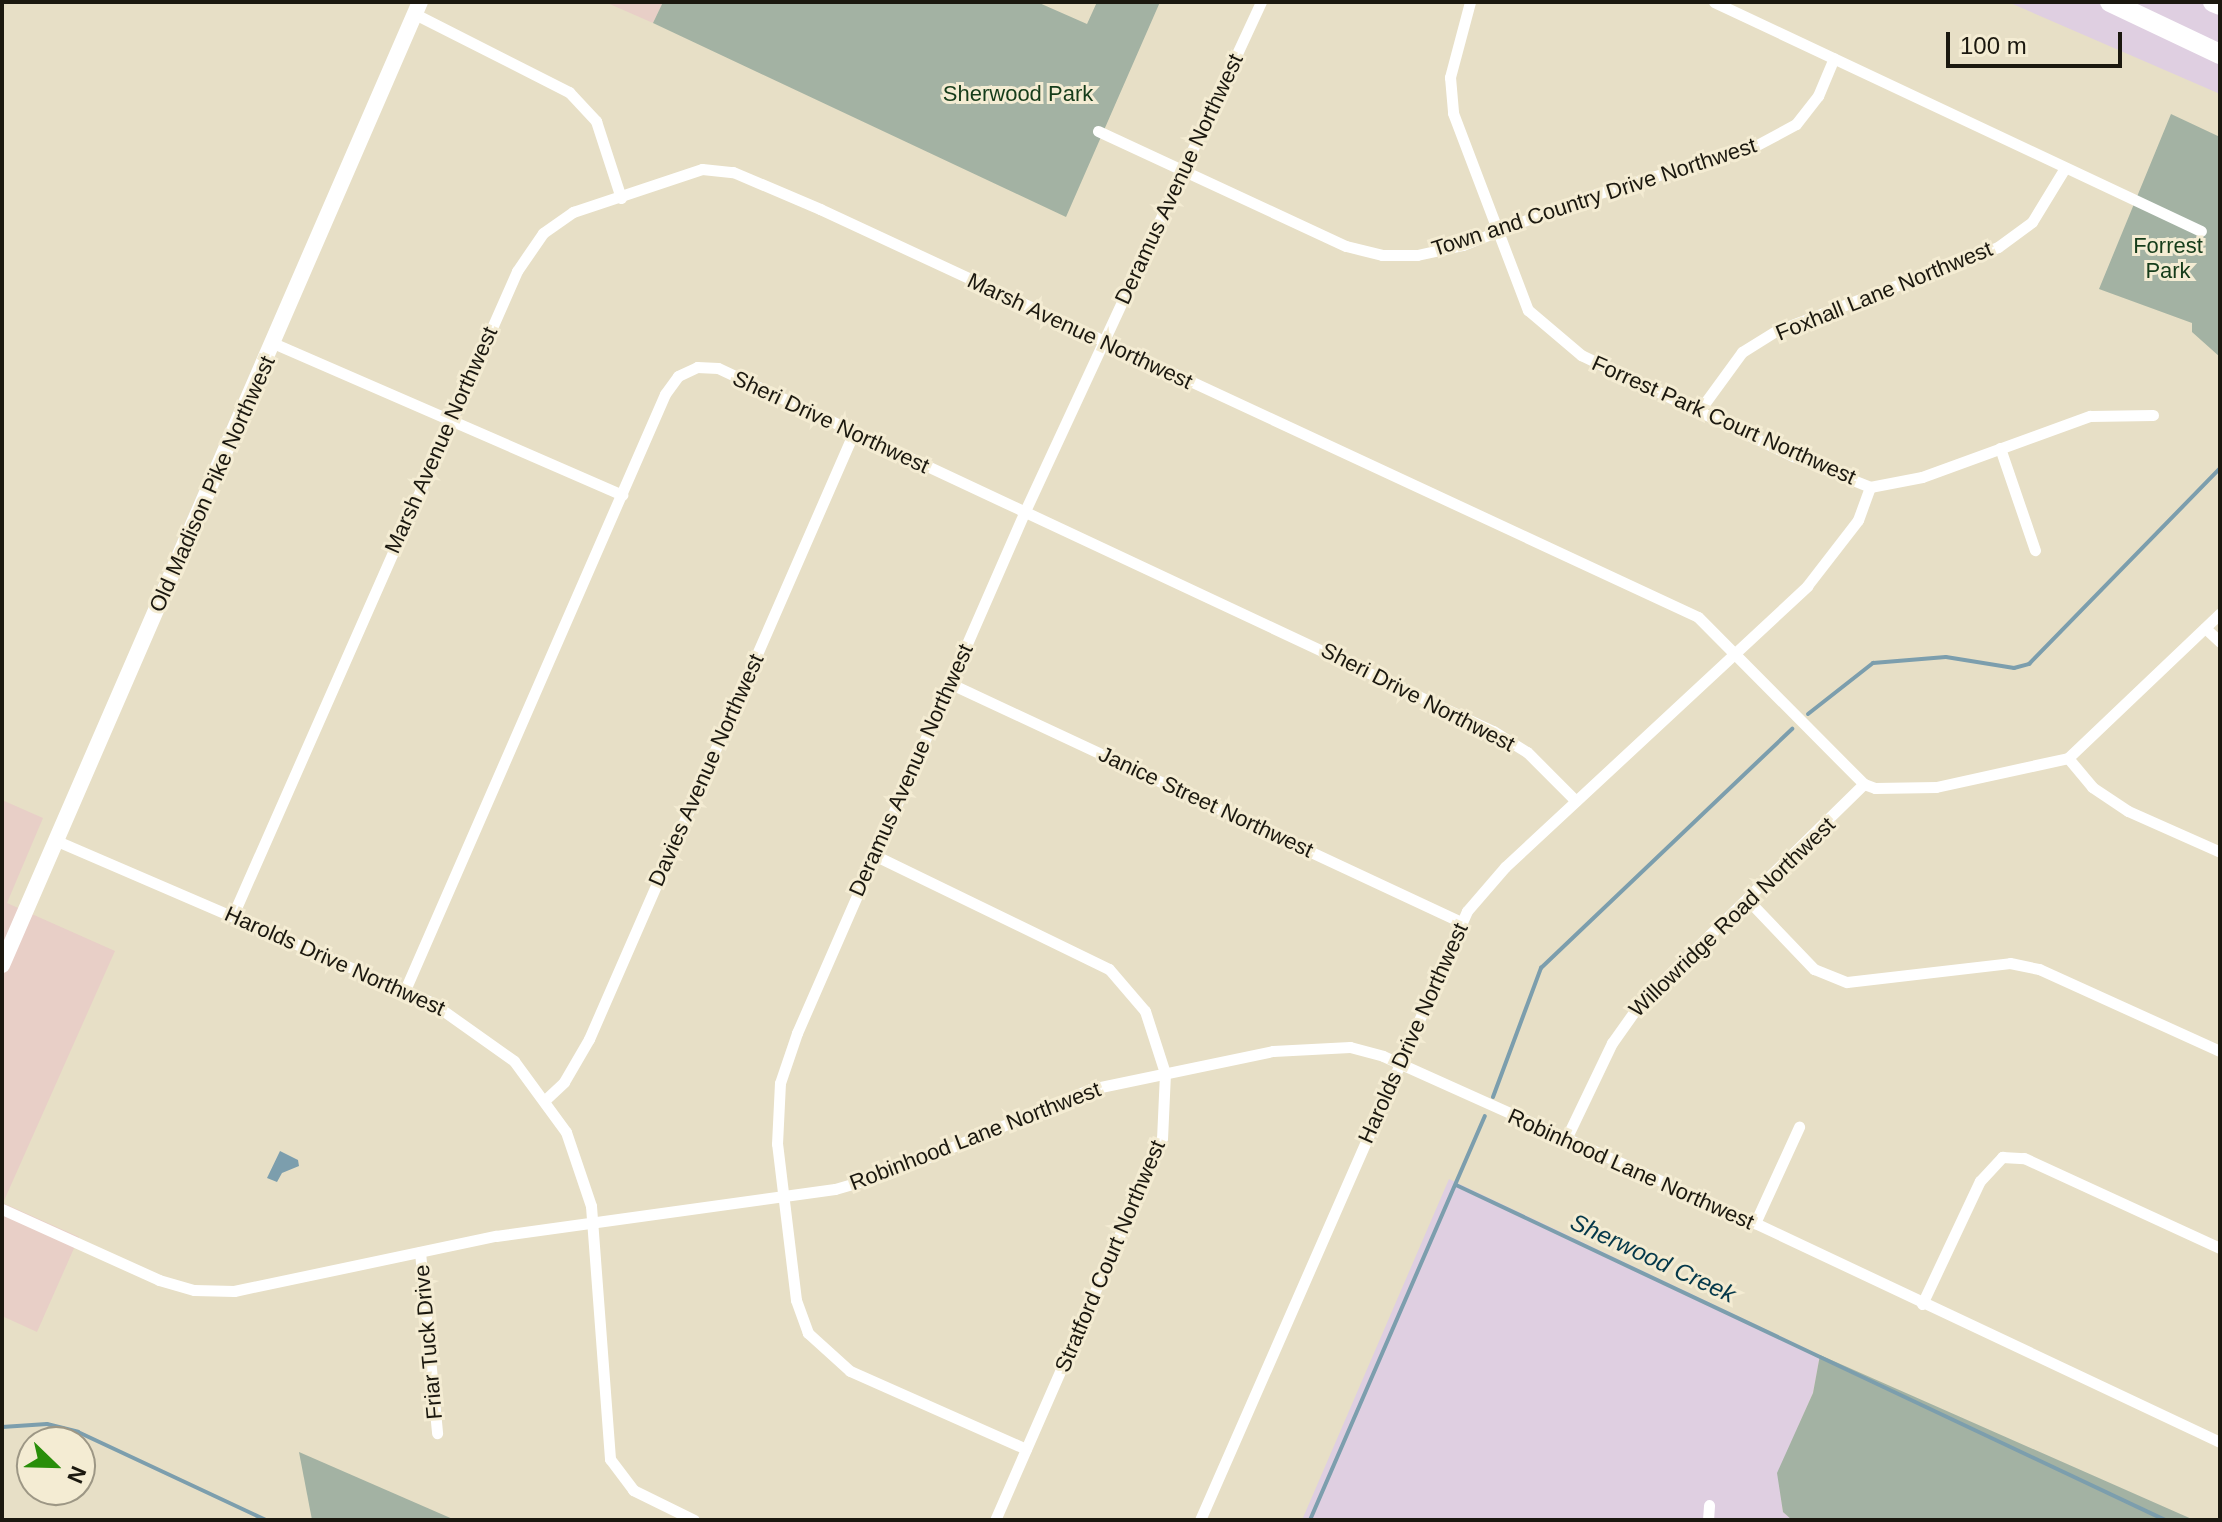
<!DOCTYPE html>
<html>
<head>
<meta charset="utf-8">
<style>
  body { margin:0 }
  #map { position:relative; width:2222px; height:1522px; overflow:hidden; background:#e7dfc6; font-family:Arial,sans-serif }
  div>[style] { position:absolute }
  .commercial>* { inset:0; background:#e8cfc7 }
  .industrial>* { inset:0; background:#dfcfe1 }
  .green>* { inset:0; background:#a3b2a3 }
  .water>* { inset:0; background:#7c9ead }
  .stream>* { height:4px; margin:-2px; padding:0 2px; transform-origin:2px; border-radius:2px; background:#7c9ead }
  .minor>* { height:11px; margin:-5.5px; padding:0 5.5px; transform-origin:5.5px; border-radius:5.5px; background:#fff }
  .secondary>* { height:16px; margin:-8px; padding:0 8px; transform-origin:8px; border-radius:8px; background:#fff }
  .motorway>* { height:20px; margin:-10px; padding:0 10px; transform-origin:10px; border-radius:10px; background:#fff }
  span { translate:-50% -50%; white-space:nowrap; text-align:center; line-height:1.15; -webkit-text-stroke:6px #f4ecd3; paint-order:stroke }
  .park-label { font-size:22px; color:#153c1a }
  .street-label { font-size:22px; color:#1b180f }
  .water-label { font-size:24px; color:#04384a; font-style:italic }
  .frame { position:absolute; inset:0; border:4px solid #1b180f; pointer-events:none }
  .north { position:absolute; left:16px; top:1426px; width:80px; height:80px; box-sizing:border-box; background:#f4ecd3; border:2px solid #9d9785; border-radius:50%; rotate:113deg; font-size:22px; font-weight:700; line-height:32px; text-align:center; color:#1b180f }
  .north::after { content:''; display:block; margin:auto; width:28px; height:36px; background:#298e0a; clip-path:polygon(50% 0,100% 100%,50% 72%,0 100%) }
  .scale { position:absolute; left:1946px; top:32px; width:176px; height:36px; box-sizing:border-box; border:4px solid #1b180f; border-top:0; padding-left:10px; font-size:24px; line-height:28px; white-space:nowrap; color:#1b180f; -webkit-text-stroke:6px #f4ecd3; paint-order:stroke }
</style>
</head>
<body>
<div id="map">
  <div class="commercial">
    <i style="clip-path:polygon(605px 2px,663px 2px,653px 23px)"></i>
    <i style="clip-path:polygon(2px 800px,43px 818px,7px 903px,115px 951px,3px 1203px,79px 1237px,37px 1332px,2px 1316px)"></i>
  </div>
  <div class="industrial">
    <i style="clip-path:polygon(2008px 2px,2220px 2px,2220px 94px)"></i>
    <i style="clip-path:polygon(1449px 1179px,1820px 1355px,1813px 1393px,1778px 1473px,1783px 1512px,1792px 1520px,1302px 1520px)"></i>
  </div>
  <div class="green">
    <i style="clip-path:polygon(663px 2px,1037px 2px,1087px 24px,1097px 2px,1160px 2px,1066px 217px,653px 23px)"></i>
    <i style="clip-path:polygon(2171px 114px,2220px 137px,2220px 357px,2192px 332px,2192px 323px,2099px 289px)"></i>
    <i style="clip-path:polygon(1820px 1355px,2194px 1520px,1792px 1520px,1783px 1512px,1777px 1473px,1813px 1393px)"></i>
    <i style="clip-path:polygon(299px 1452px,455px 1520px,312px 1520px)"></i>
  </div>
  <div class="water">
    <i style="clip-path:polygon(280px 1151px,298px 1160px,299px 1166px,282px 1173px,277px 1182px,267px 1178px)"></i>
  </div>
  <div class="stream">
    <i style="left:1808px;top:714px;width:83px;rotate:-38.1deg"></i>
    <i style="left:1873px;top:663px;width:73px;rotate:-4.7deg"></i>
    <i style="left:1946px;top:657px;width:69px;rotate:9.2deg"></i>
    <i style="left:2014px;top:668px;width:16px;rotate:-15deg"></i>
    <i style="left:2029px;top:664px;width:274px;rotate:-45.7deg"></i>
    <i style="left:1493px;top:1097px;width:138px;rotate:-69.6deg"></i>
    <i style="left:1541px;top:968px;width:347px;rotate:-43.6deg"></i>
    <i style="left:1456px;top:1185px;width:784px;rotate:25.29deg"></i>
    <i style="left:2px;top:1427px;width:45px;rotate:-3.8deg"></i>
    <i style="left:47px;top:1424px;width:32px;rotate:14deg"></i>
    <i style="left:78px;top:1432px;width:208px;rotate:25.1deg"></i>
    <i style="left:1310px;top:1520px;width:440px;rotate:-66.6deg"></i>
  </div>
  <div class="minor">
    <i style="left:1470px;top:2px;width:78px;rotate:104.9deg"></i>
    <i style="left:1450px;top:77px;width:36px;rotate:85deg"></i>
    <i style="left:1453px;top:113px;width:211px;rotate:69.2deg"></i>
    <i style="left:1528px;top:310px;width:70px;rotate:40.3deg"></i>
    <i style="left:1581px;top:355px;width:235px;rotate:25.5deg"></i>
    <i style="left:1793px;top:456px;width:83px;rotate:21.9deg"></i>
    <i style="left:1870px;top:487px;width:53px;rotate:-10.9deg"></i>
    <i style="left:1922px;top:477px;width:179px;rotate:-20deg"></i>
    <i style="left:2090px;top:416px;width:63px;rotate:-0.9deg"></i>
    <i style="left:1714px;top:2px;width:538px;rotate:25.18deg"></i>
    <i style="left:415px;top:14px;width:173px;rotate:26.9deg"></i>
    <i style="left:569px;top:92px;width:40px;rotate:47deg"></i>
    <i style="left:596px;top:121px;width:81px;rotate:72deg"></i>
    <i style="left:1098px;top:131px;width:273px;rotate:24.9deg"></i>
    <i style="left:1346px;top:246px;width:37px;rotate:14deg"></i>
    <i style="left:1382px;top:255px;width:35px"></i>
    <i style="left:1417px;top:255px;width:47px;rotate:-12.3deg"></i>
    <i style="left:1463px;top:245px;width:123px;rotate:-21.5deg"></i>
    <i style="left:1577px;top:200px;width:188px;rotate:-17deg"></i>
    <i style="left:1757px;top:145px;width:44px;rotate:-28.3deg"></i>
    <i style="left:1796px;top:124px;width:36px;rotate:-52deg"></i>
    <i style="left:1818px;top:96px;width:41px;rotate:-67.2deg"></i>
    <i style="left:273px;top:343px;width:381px;rotate:23.5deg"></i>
    <i style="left:1699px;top:411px;width:73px;rotate:-53.9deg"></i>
    <i style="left:1742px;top:352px;width:40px;rotate:-32deg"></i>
    <i style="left:1776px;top:331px;width:237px;rotate:-20.7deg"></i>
    <i style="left:1998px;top:247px;width:42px;rotate:-36.3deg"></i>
    <i style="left:2032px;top:222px;width:63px;rotate:-58.6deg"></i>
    <i style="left:2000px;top:448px;width:108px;rotate:71.1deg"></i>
    <i style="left:2205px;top:628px;width:21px;rotate:43deg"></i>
    <i style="left:949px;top:683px;width:565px;rotate:25.02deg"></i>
    <i style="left:2068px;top:758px;width:38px;rotate:50deg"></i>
    <i style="left:2092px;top:787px;width:43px;rotate:33.7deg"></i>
    <i style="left:2128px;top:811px;width:101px;rotate:24deg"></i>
    <i style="left:57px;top:841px;width:407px;rotate:23.3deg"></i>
    <i style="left:431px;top:1002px;width:102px;rotate:35.4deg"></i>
    <i style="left:514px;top:1061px;width:88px;rotate:53.8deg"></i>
    <i style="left:566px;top:1132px;width:78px;rotate:71.3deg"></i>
    <i style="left:591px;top:1206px;width:254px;rotate:85.7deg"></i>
    <i style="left:610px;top:1459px;width:39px;rotate:53deg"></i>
    <i style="left:633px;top:1490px;width:68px;rotate:26.2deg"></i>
    <i style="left:874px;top:855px;width:261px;rotate:25.9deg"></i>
    <i style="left:1109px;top:969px;width:55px;rotate:49.4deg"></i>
    <i style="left:1145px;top:1011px;width:65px;rotate:72.1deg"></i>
    <i style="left:1165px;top:1073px;width:65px;rotate:92.6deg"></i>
    <i style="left:1162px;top:1138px;width:417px;rotate:113.6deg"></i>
    <i style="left:1747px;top:899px;width:97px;rotate:46.3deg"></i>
    <i style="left:1814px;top:969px;width:35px;rotate:22deg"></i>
    <i style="left:1847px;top:982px;width:164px;rotate:-6.6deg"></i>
    <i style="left:2010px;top:963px;width:30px;rotate:12deg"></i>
    <i style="left:2039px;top:969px;width:199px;rotate:24.4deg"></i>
    <i style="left:233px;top:915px;width:704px;rotate:-66.2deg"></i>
    <i style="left:517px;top:271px;width:46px;rotate:-55.6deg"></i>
    <i style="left:543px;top:233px;width:37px;rotate:-35deg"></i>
    <i style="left:573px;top:212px;width:136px;rotate:-18.4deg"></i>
    <i style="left:702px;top:169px;width:31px;rotate:6deg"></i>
    <i style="left:733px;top:172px;width:95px;rotate:23deg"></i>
    <i style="left:820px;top:209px;width:968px;rotate:24.92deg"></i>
    <i style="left:1698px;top:617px;width:235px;rotate:45.2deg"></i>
    <i style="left:1864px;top:784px;width:12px;rotate:20deg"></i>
    <i style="left:1875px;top:788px;width:61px;rotate:-0.9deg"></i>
    <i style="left:1936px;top:787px;width:135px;rotate:-12.4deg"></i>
    <i style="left:2068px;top:758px;width:210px;rotate:-43.6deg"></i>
    <i style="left:405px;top:990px;width:650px;rotate:-66.43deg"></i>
    <i style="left:665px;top:394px;width:22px;rotate:-54deg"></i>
    <i style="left:678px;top:376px;width:21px;rotate:-25deg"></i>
    <i style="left:697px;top:367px;width:21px;rotate:3deg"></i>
    <i style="left:718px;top:368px;width:856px;rotate:25.1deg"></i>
    <i style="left:1493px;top:731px;width:40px;rotate:32deg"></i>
    <i style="left:1527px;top:752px;width:69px;rotate:45deg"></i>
    <i style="left:545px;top:1100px;width:26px;rotate:-43deg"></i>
    <i style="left:564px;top:1082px;width:50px;rotate:-59.8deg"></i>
    <i style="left:589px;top:1039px;width:662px;rotate:-66.42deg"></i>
    <i style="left:1565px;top:1141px;width:109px;rotate:-64.4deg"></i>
    <i style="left:1612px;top:1043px;width:50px;rotate:-54.7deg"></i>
    <i style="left:1641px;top:1002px;width:312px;rotate:-44.4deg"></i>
    <i style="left:2px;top:1209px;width:172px;rotate:24.3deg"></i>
    <i style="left:159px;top:1280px;width:36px;rotate:16deg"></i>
    <i style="left:194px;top:1290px;width:40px;rotate:1.4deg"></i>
    <i style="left:234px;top:1291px;width:268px;rotate:-11.9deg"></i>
    <i style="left:496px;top:1236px;width:342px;rotate:-7.9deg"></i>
    <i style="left:835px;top:1189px;width:57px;rotate:-16.2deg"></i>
    <i style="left:890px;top:1173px;width:218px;rotate:-22.7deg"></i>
    <i style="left:1091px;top:1089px;width:186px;rotate:-11.8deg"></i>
    <i style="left:1273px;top:1051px;width:77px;rotate:-3deg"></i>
    <i style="left:1350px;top:1047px;width:34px;rotate:15deg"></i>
    <i style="left:1383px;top:1056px;width:408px;rotate:24.2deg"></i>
    <i style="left:1755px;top:1223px;width:514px;rotate:25.22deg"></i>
    <i style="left:1755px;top:1223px;width:106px;rotate:-65.4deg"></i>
    <i style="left:420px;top:1252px;width:182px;rotate:84.6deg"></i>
    <i style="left:1922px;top:1304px;width:136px;rotate:-64.8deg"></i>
    <i style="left:1980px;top:1181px;width:33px;rotate:-47deg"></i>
    <i style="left:2002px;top:1157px;width:22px;rotate:3deg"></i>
    <i style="left:2024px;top:1158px;width:216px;rotate:24.7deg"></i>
    <i style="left:1026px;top:1449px;width:193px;rotate:-156.1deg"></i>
    <i style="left:850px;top:1371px;width:57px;rotate:-137.9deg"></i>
    <i style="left:808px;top:1333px;width:35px;rotate:-110deg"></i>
    <i style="left:796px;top:1300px;width:157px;rotate:-96.9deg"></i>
    <i style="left:777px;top:1144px;width:61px;rotate:-87.2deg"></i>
    <i style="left:780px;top:1083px;width:53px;rotate:-71.2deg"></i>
    <i style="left:797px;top:1033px;width:570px;rotate:-66.41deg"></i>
    <i style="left:1025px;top:511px;width:561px;rotate:-65.13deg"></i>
    <i style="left:1200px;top:1520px;width:665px;rotate:-66.33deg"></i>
    <i style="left:1467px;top:911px;width:58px;rotate:-49.2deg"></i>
    <i style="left:1505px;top:867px;width:413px;rotate:-42.9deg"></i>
    <i style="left:1807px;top:586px;width:83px;rotate:-52.3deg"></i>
    <i style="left:1858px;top:520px;width:35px;rotate:-70deg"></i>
    <i style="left:1708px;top:1520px;width:15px;rotate:-86deg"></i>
  </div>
  <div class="secondary">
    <i style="left:2px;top:965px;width:1050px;rotate:-66.54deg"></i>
  </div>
  <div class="motorway">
    <i style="left:2110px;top:2px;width:122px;rotate:25.3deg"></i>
    <i style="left:2213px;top:2px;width:8px;rotate:23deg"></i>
  </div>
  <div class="park-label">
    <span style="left:1018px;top:94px">Sherwood Park</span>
    <span style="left:2168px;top:258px">Forrest<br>Park</span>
  </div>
  <div class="street-label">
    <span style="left:1179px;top:179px;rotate:-65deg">Deramus Avenue Northwest</span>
    <span style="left:1594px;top:197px;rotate:-18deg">Town and Country Drive Northwest</span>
    <span style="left:1884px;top:291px;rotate:-22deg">Foxhall Lane Northwest</span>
    <span style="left:1080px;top:331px;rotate:25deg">Marsh Avenue Northwest</span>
    <span style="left:1724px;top:420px;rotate:24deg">Forrest Park Court Northwest</span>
    <span style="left:831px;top:422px;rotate:25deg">Sheri Drive Northwest</span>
    <span style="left:441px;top:440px;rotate:-66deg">Marsh Avenue Northwest</span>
    <span style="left:212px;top:484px;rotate:-66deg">Old Madison Pike Northwest</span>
    <span style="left:1418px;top:697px;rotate:27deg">Sheri Drive Northwest</span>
    <span style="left:706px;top:770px;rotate:-66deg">Davies Avenue Northwest</span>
    <span style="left:911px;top:770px;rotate:-66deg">Deramus Avenue Northwest</span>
    <span style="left:1206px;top:802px;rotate:25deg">Janice Street Northwest</span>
    <span style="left:1732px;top:917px;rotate:-44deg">Willowridge Road Northwest</span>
    <span style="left:335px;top:961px;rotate:24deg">Harolds Drive Northwest</span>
    <span style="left:1413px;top:1033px;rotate:-66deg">Harolds Drive Northwest</span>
    <span style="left:975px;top:1136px;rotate:-21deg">Robinhood Lane Northwest</span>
    <span style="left:1631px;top:1169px;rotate:24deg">Robinhood Lane Northwest</span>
    <span style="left:1110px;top:1256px;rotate:-67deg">Stratford Court Northwest</span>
    <span style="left:428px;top:1342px;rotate:-95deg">Friar Tuck Drive</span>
  </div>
  <div class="water-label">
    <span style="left:1653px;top:1258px;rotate:25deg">Sherwood Creek</span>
  </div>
  <div class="frame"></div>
  <div class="north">N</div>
  <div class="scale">100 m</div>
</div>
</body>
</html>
